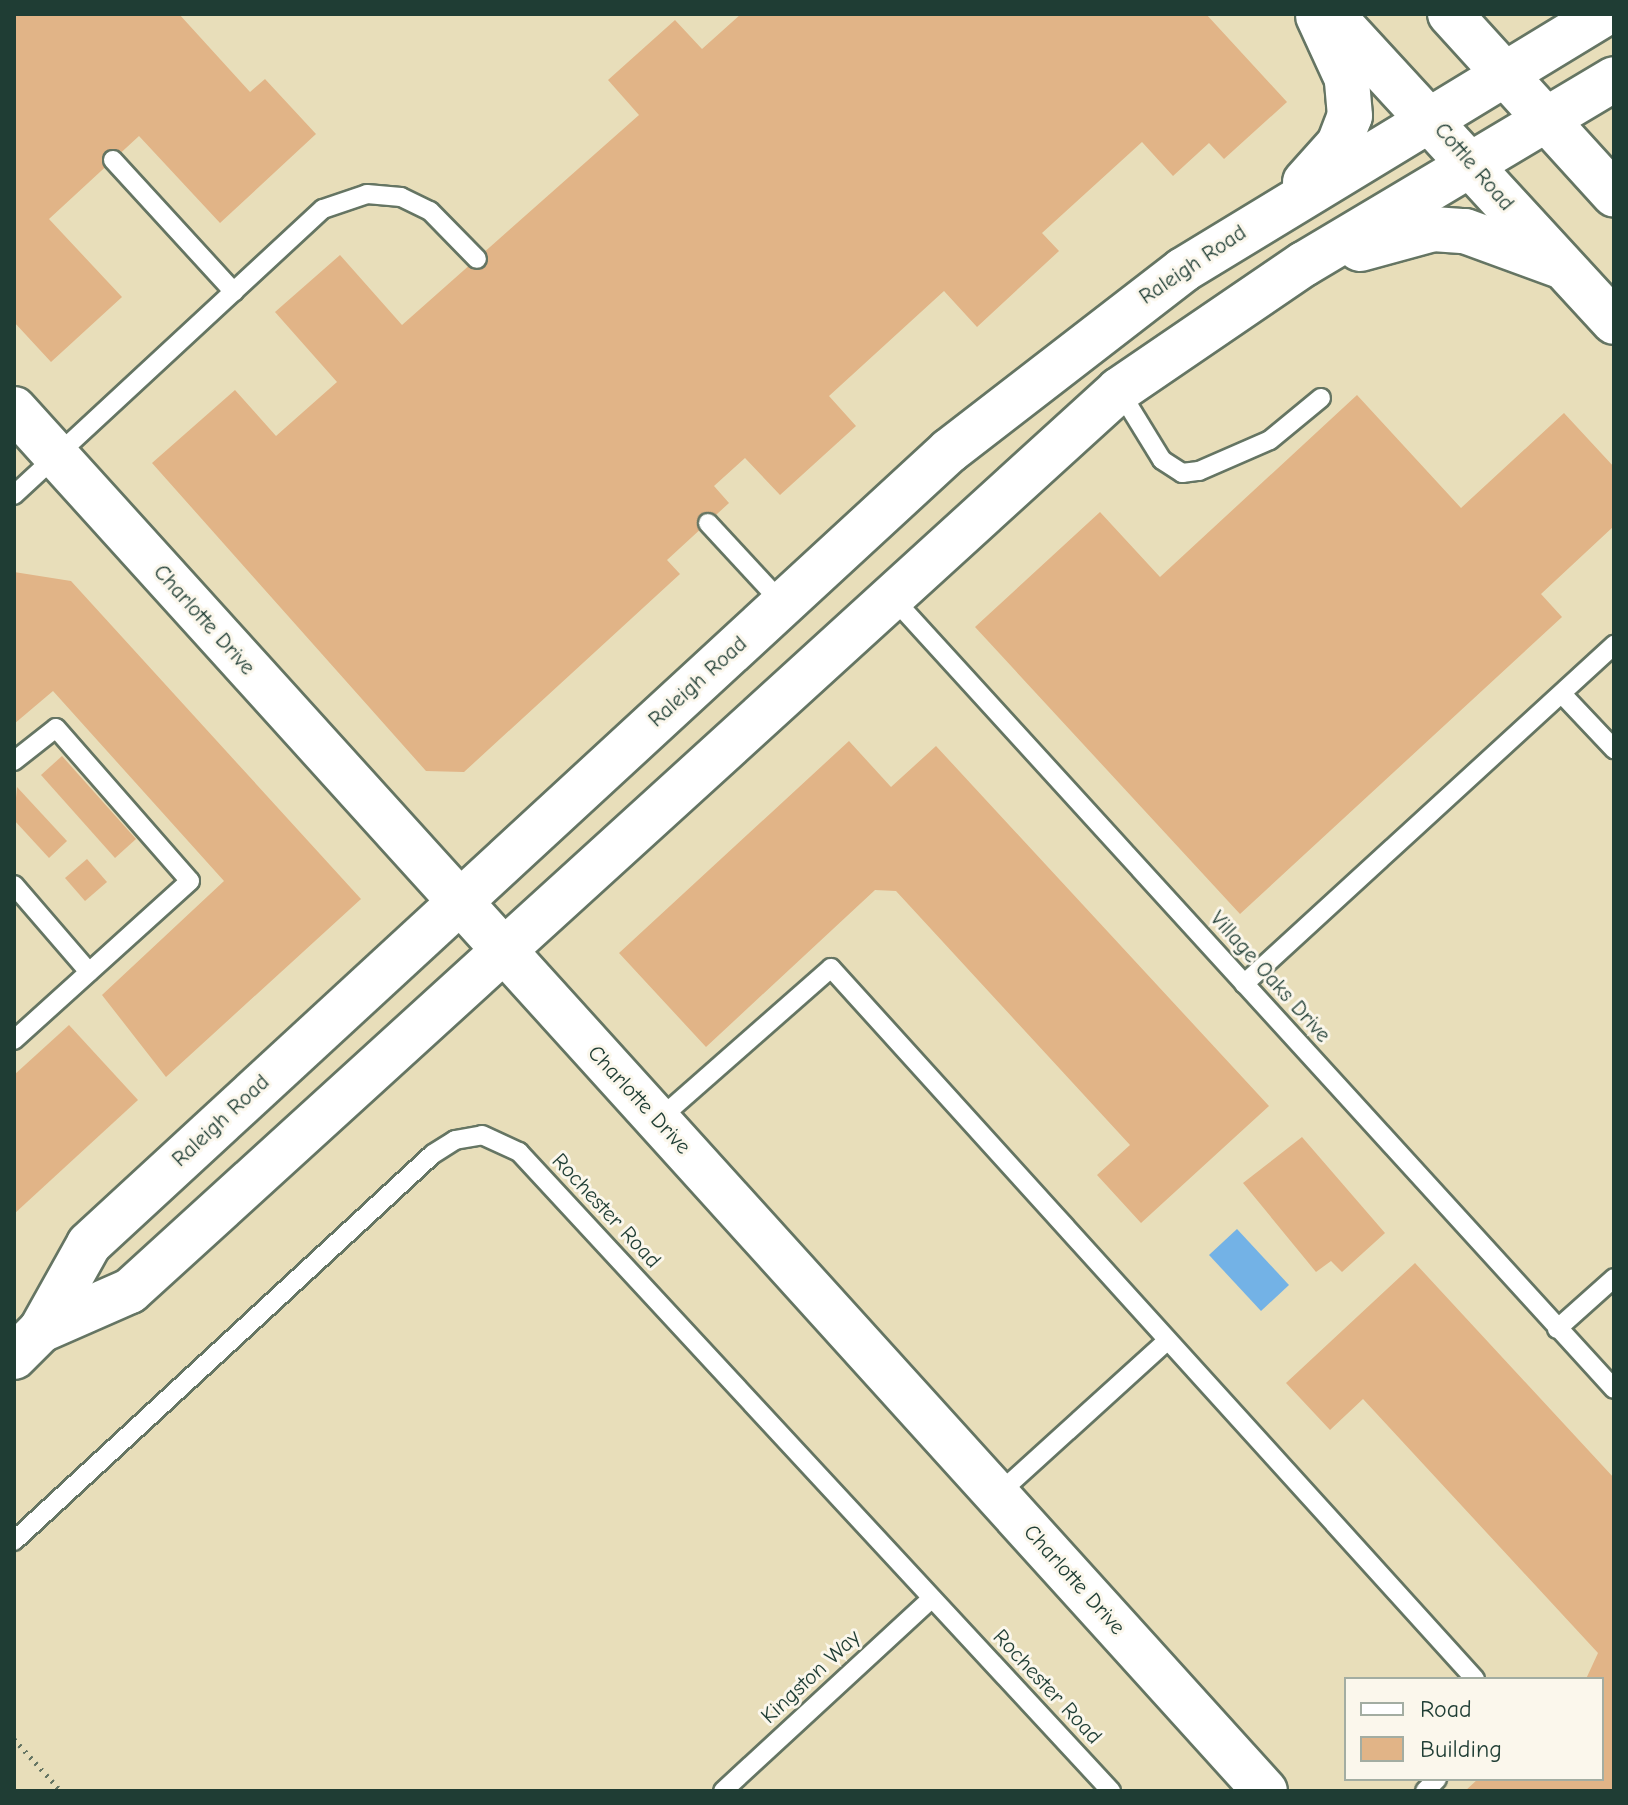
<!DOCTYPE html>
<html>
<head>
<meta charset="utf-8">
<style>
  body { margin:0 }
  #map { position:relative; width:1628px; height:1805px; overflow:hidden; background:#e8deba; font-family:"Comic Neue",sans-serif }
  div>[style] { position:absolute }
  .water>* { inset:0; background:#73b2e6 }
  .building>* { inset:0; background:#e1b487 }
  .path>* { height:5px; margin-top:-2.5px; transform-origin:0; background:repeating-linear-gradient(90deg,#657563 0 2px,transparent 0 8px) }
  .roads { filter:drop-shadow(2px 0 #657563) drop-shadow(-2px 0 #657563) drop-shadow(0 2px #657563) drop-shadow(0 -2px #657563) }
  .lane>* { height:18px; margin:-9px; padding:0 9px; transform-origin:9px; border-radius:9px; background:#fff }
  .secondary>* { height:44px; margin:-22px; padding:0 22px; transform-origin:22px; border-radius:22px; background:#fff }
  span { translate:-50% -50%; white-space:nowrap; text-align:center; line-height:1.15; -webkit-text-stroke:6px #fbf7ec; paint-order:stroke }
  .street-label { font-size:22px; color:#1f3d34 }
  .frame { position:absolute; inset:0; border:16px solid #1f3d34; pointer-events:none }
  .legend { position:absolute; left:1344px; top:1677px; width:260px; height:104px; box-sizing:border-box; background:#fbf7ec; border:2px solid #a3ada2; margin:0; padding:10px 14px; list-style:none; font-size:24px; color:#1f3d34 }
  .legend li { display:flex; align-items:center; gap:16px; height:40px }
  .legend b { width:40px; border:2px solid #a3ada2 }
</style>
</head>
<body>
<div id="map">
  <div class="water">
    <i style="clip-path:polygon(1237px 1229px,1289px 1285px,1261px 1311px,1209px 1255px)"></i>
  </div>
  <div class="building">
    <i style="clip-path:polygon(14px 14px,179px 14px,250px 92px,265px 79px,316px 134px,220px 223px,139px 136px,49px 219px,122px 297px,51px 362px,14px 322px)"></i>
    <i style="clip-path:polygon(741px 14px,1206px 14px,1287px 102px,1224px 159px,1209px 143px,1173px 176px,1142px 142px,1042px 233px,1059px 251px,977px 327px,944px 291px,829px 396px,856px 426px,780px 495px,745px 458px,714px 486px,729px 503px,667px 560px,680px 574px,464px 772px,426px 771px,152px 463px,235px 390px,276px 436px,337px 382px,275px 312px,340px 255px,402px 325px,639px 115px,608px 80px,675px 20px,702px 49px)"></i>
    <i style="clip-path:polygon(1357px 395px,1461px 508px,1564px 413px,1614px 467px,1614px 526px,1541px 594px,1562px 617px,1240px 914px,975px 627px,1100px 512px,1160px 577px)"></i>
    <i style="clip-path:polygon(14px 572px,71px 581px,361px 899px,166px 1077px,102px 995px,224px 881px,53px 691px,14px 724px)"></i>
    <i style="clip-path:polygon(849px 741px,891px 787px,936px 746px,1269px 1106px,1141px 1223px,1097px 1175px,1130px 1145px,896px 891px,875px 890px,706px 1047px,619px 953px)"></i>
    <i style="clip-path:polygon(62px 756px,136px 839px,115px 858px,41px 775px)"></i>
    <i style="clip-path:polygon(17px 787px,67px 841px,49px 858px,14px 820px)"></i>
    <i style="clip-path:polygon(87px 859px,107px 882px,85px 901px,65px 878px)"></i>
    <i style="clip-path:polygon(69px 1025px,138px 1100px,14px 1214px,14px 1075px)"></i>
    <i style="clip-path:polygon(1302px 1137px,1385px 1233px,1342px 1272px,1331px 1261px,1316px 1272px,1243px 1183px)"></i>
    <i style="clip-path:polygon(1415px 1263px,1614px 1478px,1614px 1791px,1465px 1791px,1478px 1779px,1602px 1779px,1602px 1679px,1586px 1679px,1598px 1653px,1363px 1399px,1330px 1430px,1286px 1383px)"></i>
  </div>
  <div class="path">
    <i style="left:14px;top:1739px;width:70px;rotate:47.9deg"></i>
  </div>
  <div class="roads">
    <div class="lane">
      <i style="left:113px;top:160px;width:179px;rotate:47.5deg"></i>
      <i style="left:1119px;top:390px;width:82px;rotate:58.4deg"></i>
      <i style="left:1162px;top:460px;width:24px;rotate:33deg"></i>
      <i style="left:1182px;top:473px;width:17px;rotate:-7deg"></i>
      <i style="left:1199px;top:471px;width:77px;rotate:-23.6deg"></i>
      <i style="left:1270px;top:440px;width:66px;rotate:-39.5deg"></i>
      <i style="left:14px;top:495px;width:421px;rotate:-42.8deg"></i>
      <i style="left:323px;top:209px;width:46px;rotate:-18.8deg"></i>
      <i style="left:367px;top:194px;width:34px;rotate:5deg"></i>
      <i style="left:401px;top:197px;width:32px;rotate:26deg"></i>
      <i style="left:430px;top:211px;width:67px;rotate:45.6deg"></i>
      <i style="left:708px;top:523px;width:110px;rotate:47.2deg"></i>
      <i style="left:891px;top:596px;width:1073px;rotate:47.64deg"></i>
      <i style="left:1562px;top:694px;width:76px;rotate:46.6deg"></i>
      <i style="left:14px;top:761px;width:53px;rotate:-38.2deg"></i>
      <i style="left:56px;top:728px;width:203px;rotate:48.8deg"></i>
      <i style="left:190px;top:881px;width:237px;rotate:137.9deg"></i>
      <i style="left:14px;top:885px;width:115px;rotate:49.2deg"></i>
      <i style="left:1244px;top:984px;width:502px;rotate:-42.5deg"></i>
      <i style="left:658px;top:1120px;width:230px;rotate:-41.3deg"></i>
      <i style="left:831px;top:968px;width:959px;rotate:47.83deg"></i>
      <i style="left:1557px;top:1329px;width:76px;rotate:-41.8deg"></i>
      <i style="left:997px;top:1495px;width:229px;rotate:-42.2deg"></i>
      <i style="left:14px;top:1541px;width:570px;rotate:-42.73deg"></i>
      <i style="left:433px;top:1154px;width:26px;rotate:-32deg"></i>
      <i style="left:455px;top:1140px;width:27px;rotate:-10deg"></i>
      <i style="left:482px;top:1135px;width:41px;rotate:24.7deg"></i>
      <i style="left:519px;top:1152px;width:871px;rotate:47.19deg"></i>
      <i style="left:723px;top:1791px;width:284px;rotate:-42.7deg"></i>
      <i style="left:1425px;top:1791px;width:17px;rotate:-45deg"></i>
    </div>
    <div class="secondary">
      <i style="left:1331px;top:14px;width:418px;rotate:47.4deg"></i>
      <i style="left:1450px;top:14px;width:244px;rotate:47.7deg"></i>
      <i style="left:1305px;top:182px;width:51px;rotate:-48.2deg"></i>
      <i style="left:1339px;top:144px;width:30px;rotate:-69deg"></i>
      <i style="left:1350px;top:116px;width:37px;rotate:-95deg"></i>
      <i style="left:1347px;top:79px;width:69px;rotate:-114.7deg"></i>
      <i style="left:1360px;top:249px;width:76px;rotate:-15.3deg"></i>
      <i style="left:1433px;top:229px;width:32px;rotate:4deg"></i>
      <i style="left:1465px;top:231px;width:99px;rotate:20.1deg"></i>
      <i style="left:14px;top:409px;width:1864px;rotate:47.85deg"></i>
      <i style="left:41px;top:1330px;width:97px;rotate:-23.7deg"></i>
      <i style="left:130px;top:1291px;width:1338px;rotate:-42.33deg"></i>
      <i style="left:1119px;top:390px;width:224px;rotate:-34.3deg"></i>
      <i style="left:1304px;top:264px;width:361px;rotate:-30.8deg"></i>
      <i style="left:14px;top:1357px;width:38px;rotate:-45deg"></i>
      <i style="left:41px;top:1330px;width:98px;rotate:-60.8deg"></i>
      <i style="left:89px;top:1244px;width:1170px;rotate:-42.68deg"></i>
      <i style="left:949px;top:451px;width:296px;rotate:-37.7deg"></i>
      <i style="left:1183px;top:270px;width:493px;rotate:-31.3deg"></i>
    </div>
  </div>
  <div class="street-label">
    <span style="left:1474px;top:167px;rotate:49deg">Cottle Road</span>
    <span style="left:1193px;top:265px;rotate:-34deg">Raleigh Road</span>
    <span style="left:204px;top:620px;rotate:48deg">Charlotte Drive</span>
    <span style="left:698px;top:682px;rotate:-42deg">Raleigh Road</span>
    <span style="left:1270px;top:977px;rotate:48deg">Village Oaks Drive</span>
    <span style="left:639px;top:1100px;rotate:47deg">Charlotte Drive</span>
    <span style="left:221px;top:1121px;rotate:-43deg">Raleigh Road</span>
    <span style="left:606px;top:1211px;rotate:47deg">Rochester Road</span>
    <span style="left:1074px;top:1580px;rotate:48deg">Charlotte Drive</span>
    <span style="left:811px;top:1677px;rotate:-43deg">Kingston Way</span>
    <span style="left:1047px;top:1687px;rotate:47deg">Rochester Road</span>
  </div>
  <div class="frame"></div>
  <ul class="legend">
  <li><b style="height:10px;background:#fff"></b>Road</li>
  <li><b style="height:22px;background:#e1b487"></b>Building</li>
  </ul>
</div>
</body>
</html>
